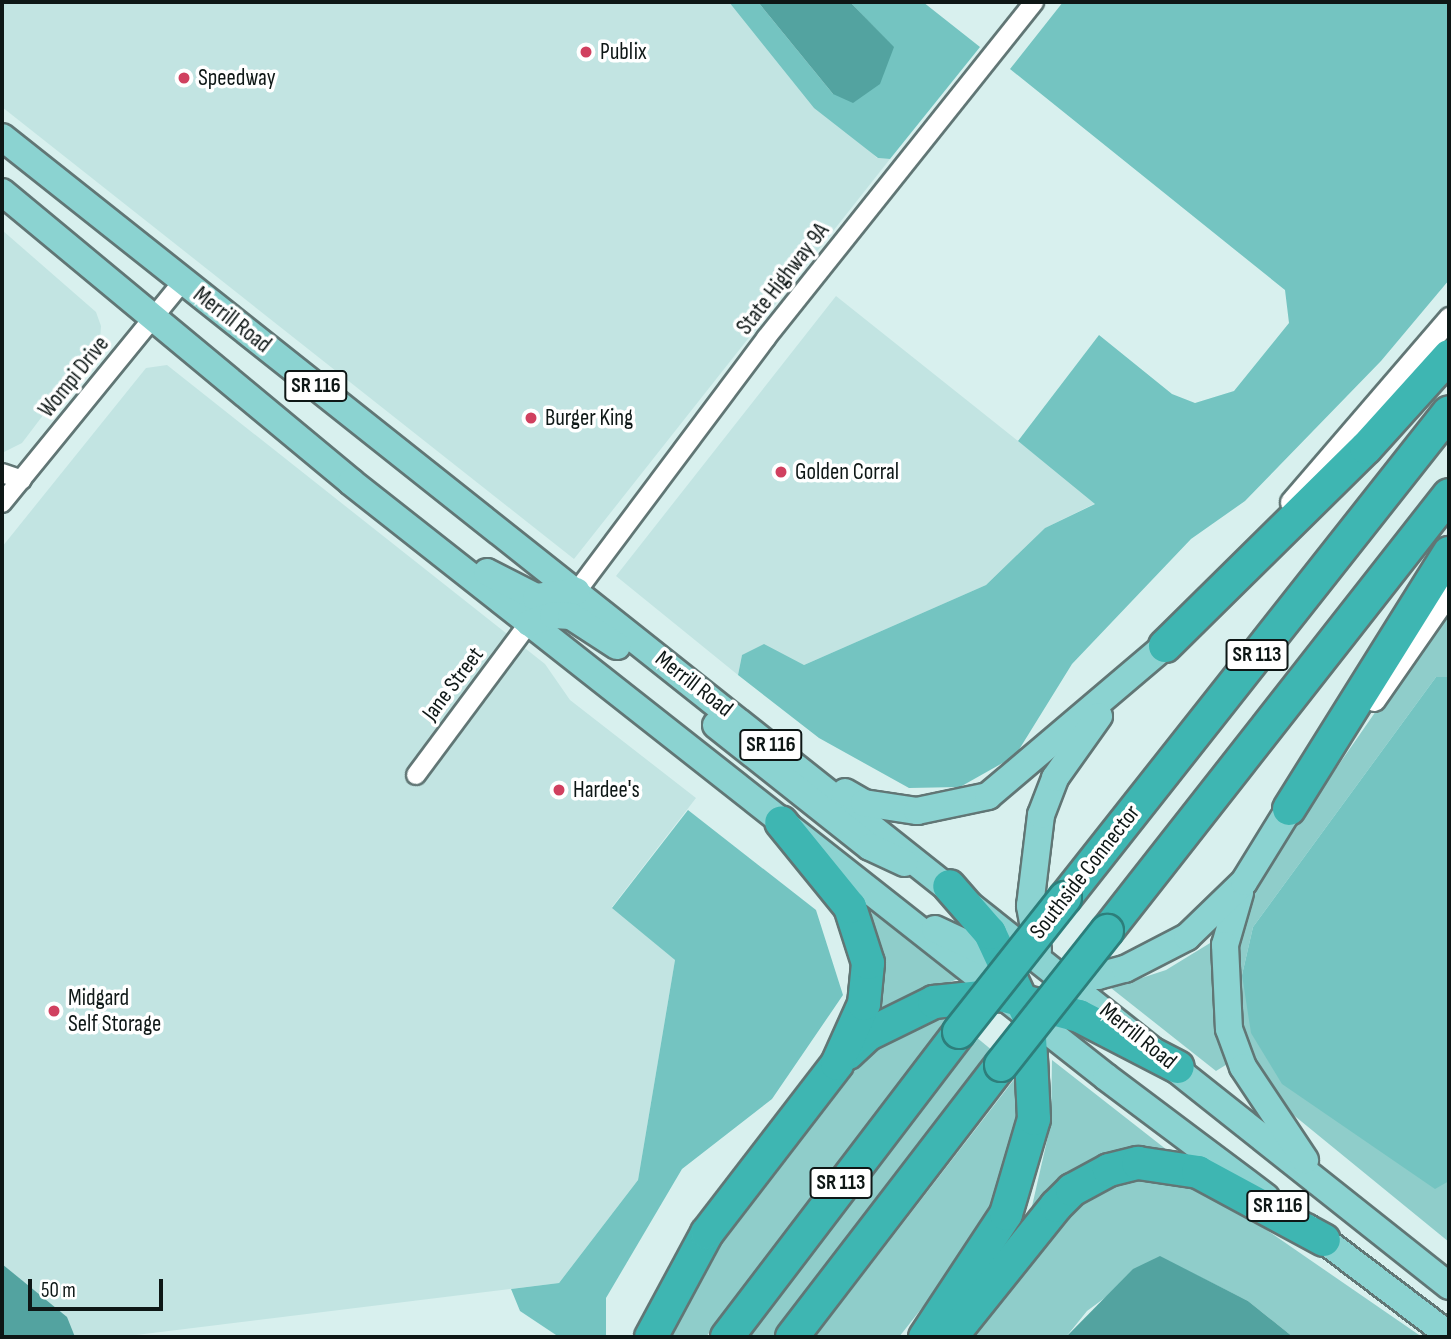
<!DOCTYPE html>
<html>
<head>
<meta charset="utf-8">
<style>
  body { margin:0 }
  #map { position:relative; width:1451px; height:1339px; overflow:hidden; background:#d8f0ee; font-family:"Sofia Sans Condensed",sans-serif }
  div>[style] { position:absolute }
  .built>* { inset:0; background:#c2e4e2 }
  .green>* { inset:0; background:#8fcdca }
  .forest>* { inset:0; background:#74c4c1 }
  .water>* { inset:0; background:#53a3a0 }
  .roads { filter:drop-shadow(2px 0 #617675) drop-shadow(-2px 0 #617675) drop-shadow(0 2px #617675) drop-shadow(0 -2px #617675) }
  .minor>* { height:18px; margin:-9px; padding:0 9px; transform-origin:9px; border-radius:9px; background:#fff }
  .tertiary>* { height:21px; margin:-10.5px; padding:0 10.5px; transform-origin:10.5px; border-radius:10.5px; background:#fff }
  .primary>* { height:26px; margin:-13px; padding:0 13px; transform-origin:13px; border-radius:13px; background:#8bd3d1 }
  .motorway>* { height:32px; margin:-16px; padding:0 16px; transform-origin:16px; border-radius:16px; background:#3eb6b2 }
  .bridges { filter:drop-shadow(2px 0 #2d7e7b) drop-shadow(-2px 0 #2d7e7b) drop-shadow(0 2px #2d7e7b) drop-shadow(0 -2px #2d7e7b) }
  .motorway-bridge>* { height:32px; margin:-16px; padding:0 16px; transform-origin:16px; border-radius:16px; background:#3eb6b2 }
  .dots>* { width:19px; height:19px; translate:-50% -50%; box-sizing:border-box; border:4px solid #fff; border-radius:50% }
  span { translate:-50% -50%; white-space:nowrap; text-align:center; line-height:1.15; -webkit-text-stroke:7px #fff; paint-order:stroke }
  .shield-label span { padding:2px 5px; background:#fff; border:2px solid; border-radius:5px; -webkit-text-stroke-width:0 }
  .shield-label { font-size:21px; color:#0e1716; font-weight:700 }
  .poi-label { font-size:23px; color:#0e1716 }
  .left { translate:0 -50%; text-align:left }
  .street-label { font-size:23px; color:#0e1716 }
  .frame { position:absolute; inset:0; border:4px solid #0e1716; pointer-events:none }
  .scale { position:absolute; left:28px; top:1279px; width:135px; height:32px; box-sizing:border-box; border:4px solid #0e1716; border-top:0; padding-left:9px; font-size:21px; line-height:24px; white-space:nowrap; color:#0e1716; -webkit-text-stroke:5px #fff; paint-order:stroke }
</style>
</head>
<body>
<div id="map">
  <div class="built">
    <i style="clip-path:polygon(2px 2px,729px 2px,877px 158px,890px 159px,574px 559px,2px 107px)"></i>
    <i style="clip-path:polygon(2px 230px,96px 312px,101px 326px,100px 340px,22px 443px,2px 453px)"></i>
    <i style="clip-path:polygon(836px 296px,1096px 503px,1045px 528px,986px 585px,804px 665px,742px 655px,738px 675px,616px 576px)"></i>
    <i style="clip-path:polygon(167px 365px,545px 664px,570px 700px,696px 798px,612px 907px,675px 960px,638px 1180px,559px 1283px,120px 1337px,2px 1337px,2px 547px,146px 368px)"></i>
  </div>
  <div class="green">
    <i style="clip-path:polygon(1449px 606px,1449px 677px,1436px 677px,1253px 927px,1242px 975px,1449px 1181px,1449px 1242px,1280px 1104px,1241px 1040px,1237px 931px,1251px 891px)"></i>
    <i style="clip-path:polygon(871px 910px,958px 979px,879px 1009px,882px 975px)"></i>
    <i style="clip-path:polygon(1215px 940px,1213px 1003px,1229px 1063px,1216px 1071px,1111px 988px,1166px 970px)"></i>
    <i style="clip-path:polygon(955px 1008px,706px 1337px,664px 1337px,710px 1250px,853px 1066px,870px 1048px)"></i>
    <i style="clip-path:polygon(976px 1037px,993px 1051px,778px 1337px,743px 1337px)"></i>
    <i style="clip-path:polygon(1052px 1060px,1167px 1150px,1166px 1157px,1030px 1215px,1051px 1123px)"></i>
    <i style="clip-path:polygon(1026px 1064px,1014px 1171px,963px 1256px,899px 1337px,815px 1337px)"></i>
    <i style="clip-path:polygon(1140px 1175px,1195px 1187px,1226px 1202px,1422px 1337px,1293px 1337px,1248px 1301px,1160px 1257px,1087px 1311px,1066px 1337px,961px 1337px,1085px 1194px)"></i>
  </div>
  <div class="forest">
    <i style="clip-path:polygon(729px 2px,758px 2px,833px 94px,893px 47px,850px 2px,923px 2px,980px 47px,890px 159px,878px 158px,814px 108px)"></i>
    <i style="clip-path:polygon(1063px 2px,1449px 2px,1449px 280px,1381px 361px,1245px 501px,1191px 539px,1072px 664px,1015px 756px,960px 787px,909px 788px,819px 738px,738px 675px,742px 655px,764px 644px,804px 665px,986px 585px,1045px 528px,1095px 504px,1018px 441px,1099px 335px,1172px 394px,1195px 403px,1234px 391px,1289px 323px,1285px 290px,1010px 69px)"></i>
    <i style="clip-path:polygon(1436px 677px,1449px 677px,1449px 1181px,1435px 1189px,1282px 1084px,1251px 1033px,1242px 975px,1253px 927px)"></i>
    <i style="clip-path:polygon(688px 810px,816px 910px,843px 995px,772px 1099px,682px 1169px,606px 1298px,606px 1337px,559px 1337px,520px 1311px,511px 1289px,559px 1283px,638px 1180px,675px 960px,612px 908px)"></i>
  </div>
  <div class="water">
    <i style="clip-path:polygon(758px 2px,850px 2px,894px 47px,880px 84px,853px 103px,833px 94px)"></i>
    <i style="clip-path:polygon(1160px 1256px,1248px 1301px,1293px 1337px,1066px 1337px,1133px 1269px)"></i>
    <i style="clip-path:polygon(2px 1264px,67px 1317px,75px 1337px,2px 1337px)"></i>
  </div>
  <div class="roads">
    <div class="minor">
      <i style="left:2px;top:473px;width:21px;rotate:19deg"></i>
      <i style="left:2px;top:503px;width:286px;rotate:-50.8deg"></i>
      <i style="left:577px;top:591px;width:316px;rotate:-53.2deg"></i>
      <i style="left:766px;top:338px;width:430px;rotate:-51.4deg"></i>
      <i style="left:416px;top:775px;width:189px;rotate:-53.4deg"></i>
    </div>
    <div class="tertiary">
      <i style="left:1291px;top:502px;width:243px;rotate:-49.3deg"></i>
      <i style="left:1374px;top:700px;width:131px;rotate:-55.2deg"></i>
    </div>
    <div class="primary">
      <i style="left:2px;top:137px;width:1848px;rotate:38.45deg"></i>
      <i style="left:2px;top:192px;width:454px;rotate:39.7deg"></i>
      <i style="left:351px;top:482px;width:961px;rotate:38.24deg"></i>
      <i style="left:1106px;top:1077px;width:200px;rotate:36.9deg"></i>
      <i style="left:487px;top:572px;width:55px;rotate:27deg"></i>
      <i style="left:536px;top:597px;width:41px;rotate:-8.3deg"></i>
      <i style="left:529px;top:623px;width:25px;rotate:-18deg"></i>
      <i style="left:553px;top:615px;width:18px;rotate:3deg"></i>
      <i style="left:571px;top:616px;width:55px;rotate:33.1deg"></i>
      <i style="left:716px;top:725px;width:196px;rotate:38.4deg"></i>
      <i style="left:870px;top:847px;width:38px;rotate:25deg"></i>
      <i style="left:845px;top:792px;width:22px;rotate:30deg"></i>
      <i style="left:864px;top:803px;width:54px;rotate:8.6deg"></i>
      <i style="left:917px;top:811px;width:73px;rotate:-11.9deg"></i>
      <i style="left:988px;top:796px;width:232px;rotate:-40.3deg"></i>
      <i style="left:1240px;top:893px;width:54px;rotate:106.1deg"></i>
      <i style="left:1225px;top:945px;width:84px;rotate:87.3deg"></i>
      <i style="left:1229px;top:1029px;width:40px;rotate:69.8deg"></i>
      <i style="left:1243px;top:1067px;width:112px;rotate:56.3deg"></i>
      <i style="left:935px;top:929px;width:87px;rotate:25.1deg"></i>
      <i style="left:1038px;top:950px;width:45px;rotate:-100.3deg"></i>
      <i style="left:1030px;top:906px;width:92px;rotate:-83.1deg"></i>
      <i style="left:1041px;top:815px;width:40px;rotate:-69deg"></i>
      <i style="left:1055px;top:778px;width:76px;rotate:-54.6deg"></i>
      <i style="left:1059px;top:976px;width:39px"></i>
      <i style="left:1098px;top:976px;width:28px;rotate:-15deg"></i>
      <i style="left:1125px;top:969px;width:70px;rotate:-27.3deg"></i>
      <i style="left:1187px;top:937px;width:79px;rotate:-44deg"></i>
      <i style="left:1244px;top:882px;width:86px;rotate:-58.3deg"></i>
      <i style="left:1308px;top:1228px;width:177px;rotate:37.2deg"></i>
    </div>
    <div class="motorway">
      <i style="left:1165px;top:646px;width:282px;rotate:-44.6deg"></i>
      <i style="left:1366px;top:448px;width:124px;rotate:-47.9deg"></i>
      <i style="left:1289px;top:809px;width:302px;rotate:-58deg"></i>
      <i style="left:1065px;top:898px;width:619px;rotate:-51.69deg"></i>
      <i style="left:1107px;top:931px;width:554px;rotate:-51.89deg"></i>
      <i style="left:848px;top:1053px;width:26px;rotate:-43deg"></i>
      <i style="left:867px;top:1035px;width:75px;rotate:-26.2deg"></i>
      <i style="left:934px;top:1002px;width:67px;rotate:-6deg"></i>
      <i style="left:1001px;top:995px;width:81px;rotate:15.1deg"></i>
      <i style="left:1079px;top:1016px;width:111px;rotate:27.3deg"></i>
      <i style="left:651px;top:1337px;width:118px;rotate:-61.7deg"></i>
      <i style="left:707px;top:1233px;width:213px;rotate:-52.4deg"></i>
      <i style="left:837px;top:1064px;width:66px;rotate:-65.8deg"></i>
      <i style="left:864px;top:1004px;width:41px;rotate:-84.4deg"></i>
      <i style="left:868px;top:963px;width:59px;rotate:-107.8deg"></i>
      <i style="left:850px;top:907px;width:109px;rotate:-129.1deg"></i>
      <i style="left:727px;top:1337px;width:383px;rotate:-52.7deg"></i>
      <i style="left:792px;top:1337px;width:343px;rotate:-52.5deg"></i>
      <i style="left:925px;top:1337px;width:147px;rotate:-56.6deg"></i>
      <i style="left:1006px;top:1214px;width:99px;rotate:-73.6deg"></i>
      <i style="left:1034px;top:1119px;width:102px;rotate:-92.8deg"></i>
      <i style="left:1029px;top:1017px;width:93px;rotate:-114.9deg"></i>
      <i style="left:990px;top:933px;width:62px;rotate:-131.1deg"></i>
      <i style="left:951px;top:1337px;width:168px;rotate:-51.3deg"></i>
      <i style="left:1056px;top:1206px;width:23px;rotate:-45deg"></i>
      <i style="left:1072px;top:1190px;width:42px;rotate:-28.4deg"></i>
      <i style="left:1109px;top:1170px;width:30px;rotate:-14deg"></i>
      <i style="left:1138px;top:1163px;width:61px;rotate:8.5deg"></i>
      <i style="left:1198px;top:1172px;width:143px;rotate:28.4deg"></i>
    </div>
  </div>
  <div class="bridges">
    <div class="motorway-bridge">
      <i style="left:959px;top:1032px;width:171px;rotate:-51.7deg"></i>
      <i style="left:1001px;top:1065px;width:171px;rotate:-51.7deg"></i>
    </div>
  </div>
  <div class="dots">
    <i style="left:586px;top:52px;background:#d0405f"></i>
    <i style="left:184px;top:78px;background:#d0405f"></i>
    <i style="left:531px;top:418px;background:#d0405f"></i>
    <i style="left:781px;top:472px;background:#d0405f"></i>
    <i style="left:559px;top:790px;background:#d0405f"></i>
    <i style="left:54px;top:1011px;background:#d0405f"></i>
  </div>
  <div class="shield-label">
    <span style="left:316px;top:386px">SR 116</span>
    <span style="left:1257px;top:655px">SR 113</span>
    <span style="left:771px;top:745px">SR 116</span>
    <span style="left:841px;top:1183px">SR 113</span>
    <span style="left:1278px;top:1206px">SR 116</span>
  </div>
  <div class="poi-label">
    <span class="left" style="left:600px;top:52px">Publix</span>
    <span class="left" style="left:198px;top:78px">Speedway</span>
    <span class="left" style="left:545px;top:418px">Burger King</span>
    <span class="left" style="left:795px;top:472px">Golden Corral</span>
    <span class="left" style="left:573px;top:790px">Hardee's</span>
    <span class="left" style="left:68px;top:1011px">Midgard<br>Self Storage</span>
  </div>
  <div class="street-label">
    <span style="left:783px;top:279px;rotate:-52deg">State Highway 9A</span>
    <span style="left:232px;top:320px;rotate:38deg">Merrill Road</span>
    <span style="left:74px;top:377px;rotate:-51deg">Wompi Drive</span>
    <span style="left:453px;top:684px;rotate:-53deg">Jane Street</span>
    <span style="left:694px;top:684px;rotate:38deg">Merrill Road</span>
    <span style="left:1085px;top:872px;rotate:-52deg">Southside Connector</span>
    <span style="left:1138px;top:1036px;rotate:39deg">Merrill Road</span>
  </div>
  <div class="frame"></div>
  <div class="scale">50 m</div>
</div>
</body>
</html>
